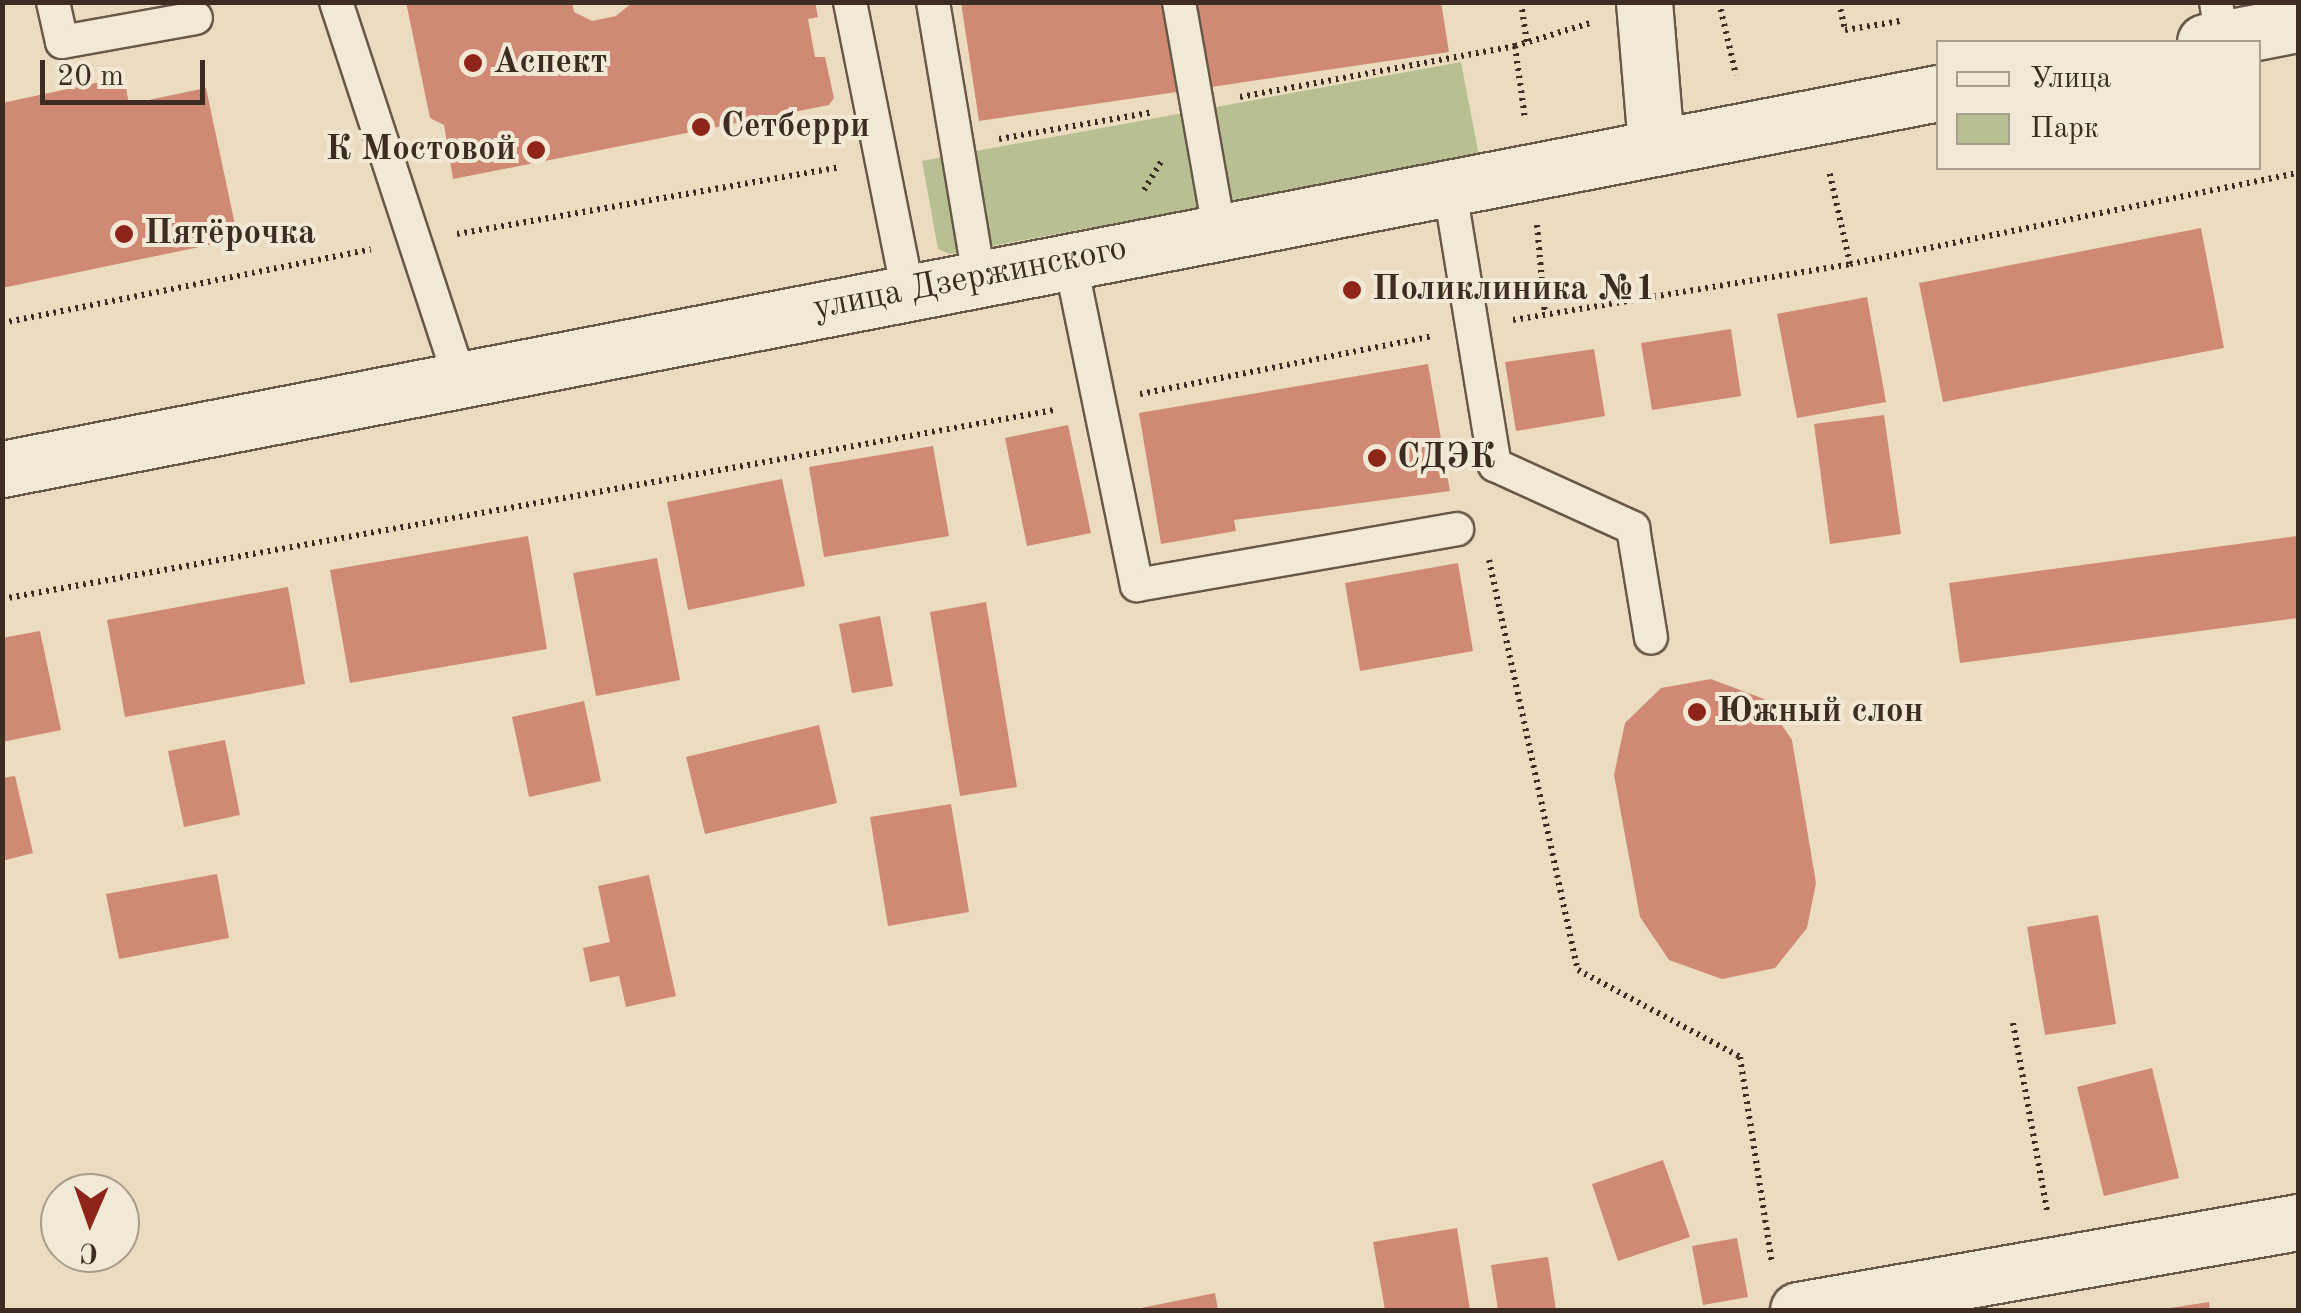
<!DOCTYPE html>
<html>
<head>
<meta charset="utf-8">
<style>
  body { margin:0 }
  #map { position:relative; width:2301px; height:1313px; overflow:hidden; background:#ebdcc0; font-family:"Old Standard TT",serif }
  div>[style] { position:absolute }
  .green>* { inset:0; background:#b8c092 }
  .building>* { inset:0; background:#d08973 }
  .path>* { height:6px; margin-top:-3px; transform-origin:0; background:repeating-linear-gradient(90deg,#3c2c21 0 2.5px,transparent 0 7.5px) }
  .roads { filter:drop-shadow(2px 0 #685849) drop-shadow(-2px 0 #685849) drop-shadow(0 2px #685849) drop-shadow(0 -2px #685849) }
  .lane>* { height:32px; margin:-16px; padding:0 16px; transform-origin:16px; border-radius:16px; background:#f2e8d6 }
  .street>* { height:55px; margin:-27.5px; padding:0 27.5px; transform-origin:27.5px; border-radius:27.5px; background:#f2e8d6 }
  .secondary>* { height:55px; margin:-27.5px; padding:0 27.5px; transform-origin:27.5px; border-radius:27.5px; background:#f2e8d6 }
  .dots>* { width:28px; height:28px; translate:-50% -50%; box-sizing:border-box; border:5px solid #f2e8d6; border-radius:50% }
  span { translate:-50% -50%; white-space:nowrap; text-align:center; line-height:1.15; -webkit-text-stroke:8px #f2e8d6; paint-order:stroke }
  .poi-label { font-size:35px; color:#3c2c21; font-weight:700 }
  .left { translate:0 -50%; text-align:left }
  .right { translate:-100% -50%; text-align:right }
  .street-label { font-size:35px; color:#3c2c21 }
  .frame { position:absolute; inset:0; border:5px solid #3c2c21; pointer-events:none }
  .legend { position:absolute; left:1936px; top:40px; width:325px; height:130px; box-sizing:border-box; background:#f2e8d6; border:2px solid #a99d8e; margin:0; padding:12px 18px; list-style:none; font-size:30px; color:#3c2c21 }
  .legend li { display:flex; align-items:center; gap:20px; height:50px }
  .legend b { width:50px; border:2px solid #a99d8e }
  .north { position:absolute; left:40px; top:1173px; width:100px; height:100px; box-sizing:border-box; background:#f2e8d6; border:2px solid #a99d8e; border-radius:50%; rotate:182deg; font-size:28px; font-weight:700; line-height:40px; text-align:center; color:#3c2c21 }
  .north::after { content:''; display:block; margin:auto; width:35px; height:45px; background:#8f2418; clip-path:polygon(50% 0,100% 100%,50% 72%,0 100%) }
  .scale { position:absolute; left:40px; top:60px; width:165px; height:45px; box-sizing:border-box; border:5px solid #3c2c21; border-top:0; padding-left:12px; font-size:30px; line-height:35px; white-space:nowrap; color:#3c2c21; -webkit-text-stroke:8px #f2e8d6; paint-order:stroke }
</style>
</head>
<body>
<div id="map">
  <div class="green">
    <i style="clip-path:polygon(1461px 62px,1479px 156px,949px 254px,938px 249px,922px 161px)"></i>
  </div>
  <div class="building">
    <i style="clip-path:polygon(406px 2px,572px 2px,574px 12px,592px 21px,616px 16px,633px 2px,815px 2px,818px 17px,808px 19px,815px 57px,825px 57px,834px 98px,829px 105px,453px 179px,444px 125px,430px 118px)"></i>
    <i style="clip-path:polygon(961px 2px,1441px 2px,1449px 52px,979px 121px)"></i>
    <i style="clip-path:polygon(124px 77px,129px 104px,206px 88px,238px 239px,2px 288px,2px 103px)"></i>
    <i style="clip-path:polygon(2201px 228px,2224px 348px,1943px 402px,1919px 283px)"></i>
    <i style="clip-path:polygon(1867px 297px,1886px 402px,1797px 418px,1777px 314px)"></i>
    <i style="clip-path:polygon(1731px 329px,1741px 396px,1652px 410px,1641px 343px)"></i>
    <i style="clip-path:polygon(1594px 349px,1605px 416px,1516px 431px,1505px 362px)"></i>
    <i style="clip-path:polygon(1428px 364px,1450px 491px,1234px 520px,1236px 531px,1161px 544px,1139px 413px)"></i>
    <i style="clip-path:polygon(1884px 415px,1901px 534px,1830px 544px,1814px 424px)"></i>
    <i style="clip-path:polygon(1068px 425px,1091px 533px,1027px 546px,1005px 438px)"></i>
    <i style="clip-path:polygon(933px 446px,949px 536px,824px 557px,809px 467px)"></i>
    <i style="clip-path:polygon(782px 479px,805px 586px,688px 610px,667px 502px)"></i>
    <i style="clip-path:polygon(528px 536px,547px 649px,350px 683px,330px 570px)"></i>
    <i style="clip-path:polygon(2298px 536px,2298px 618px,1960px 663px,1949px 583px)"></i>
    <i style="clip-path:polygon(657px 558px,680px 680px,596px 696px,573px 573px)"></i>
    <i style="clip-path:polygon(1458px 563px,1473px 651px,1360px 671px,1345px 583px)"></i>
    <i style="clip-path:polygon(288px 587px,305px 684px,125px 717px,107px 620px)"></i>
    <i style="clip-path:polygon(986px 602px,1017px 787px,960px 796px,930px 612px)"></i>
    <i style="clip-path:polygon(880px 616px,893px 686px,852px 693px,839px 624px)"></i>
    <i style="clip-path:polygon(40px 631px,61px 730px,2px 742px,2px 638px)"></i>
    <i style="clip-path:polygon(1711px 679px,1764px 699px,1792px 740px,1816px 883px,1807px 928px,1775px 968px,1722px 979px,1669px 960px,1640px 917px,1614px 775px,1625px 723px,1661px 688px)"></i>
    <i style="clip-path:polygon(584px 701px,601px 781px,529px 797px,512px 717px)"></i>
    <i style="clip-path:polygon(819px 725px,837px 803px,705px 834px,686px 757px)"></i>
    <i style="clip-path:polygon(225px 740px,240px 815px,184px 827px,168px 751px)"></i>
    <i style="clip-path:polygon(15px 776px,33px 853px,2px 861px,2px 778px)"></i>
    <i style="clip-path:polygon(951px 804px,969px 912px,888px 926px,870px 817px)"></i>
    <i style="clip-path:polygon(217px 874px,229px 938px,119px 959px,106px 894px)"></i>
    <i style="clip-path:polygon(649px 875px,676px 996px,626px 1007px,619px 976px,590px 982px,583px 948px,610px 942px,598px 886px)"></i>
    <i style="clip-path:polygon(2098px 915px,2116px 1024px,2045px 1035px,2027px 927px)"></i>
    <i style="clip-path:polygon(2152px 1068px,2179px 1178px,2104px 1196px,2077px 1087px)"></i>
    <i style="clip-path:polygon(1663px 1160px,1690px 1237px,1618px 1261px,1592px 1184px)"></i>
    <i style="clip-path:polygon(1457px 1228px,1470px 1310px,1385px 1310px,1373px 1242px)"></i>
    <i style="clip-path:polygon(1737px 1238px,1748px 1297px,1703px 1305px,1692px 1246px)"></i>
    <i style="clip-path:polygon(1548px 1257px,1556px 1310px,1498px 1310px,1491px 1265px)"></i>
    <i style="clip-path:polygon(1215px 1293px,1218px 1310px,1137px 1310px,1136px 1309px)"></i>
    <i style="clip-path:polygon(2209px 1302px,2210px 1310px,2170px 1310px,2170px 1308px)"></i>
  </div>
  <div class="path">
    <i style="left:1521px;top:2px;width:41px;rotate:81.7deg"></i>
    <i style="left:1719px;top:2px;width:75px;rotate:76.9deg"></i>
    <i style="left:1839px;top:2px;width:29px;rotate:78deg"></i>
    <i style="left:1845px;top:30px;width:56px;rotate:-9.3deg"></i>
    <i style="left:1515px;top:46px;width:78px;rotate:-17deg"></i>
    <i style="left:1240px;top:97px;width:280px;rotate:-10.5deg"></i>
    <i style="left:1515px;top:46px;width:74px;rotate:82.2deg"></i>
    <i style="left:999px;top:139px;width:157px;rotate:-9.9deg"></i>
    <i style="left:1144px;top:190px;width:33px;rotate:-59deg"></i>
    <i style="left:1537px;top:225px;width:89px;rotate:84.9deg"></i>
    <i style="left:457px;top:234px;width:388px;rotate:-9.9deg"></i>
    <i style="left:1850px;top:264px;width:457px;rotate:-11.5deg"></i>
    <i style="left:1513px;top:320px;width:342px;rotate:-9.4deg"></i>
    <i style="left:1850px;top:264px;width:96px;rotate:-102.6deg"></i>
    <i style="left:2px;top:323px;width:376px;rotate:-11.3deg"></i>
    <i style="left:1140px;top:394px;width:298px;rotate:-11.2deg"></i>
    <i style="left:1489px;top:560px;width:420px;rotate:77.8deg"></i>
    <i style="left:1578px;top:970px;width:184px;rotate:28.2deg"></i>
    <i style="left:1740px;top:1057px;width:209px;rotate:81.2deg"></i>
    <i style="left:2px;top:599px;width:1069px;rotate:-10.18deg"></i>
    <i style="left:2013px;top:1023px;width:191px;rotate:79.7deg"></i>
  </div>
  <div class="roads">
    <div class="lane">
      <i style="left:53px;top:2px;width:41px;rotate:77.3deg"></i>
      <i style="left:62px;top:42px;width:136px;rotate:-10.2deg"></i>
      <i style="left:336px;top:2px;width:398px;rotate:71.8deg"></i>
      <i style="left:850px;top:2px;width:296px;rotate:78.7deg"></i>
      <i style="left:933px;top:2px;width:279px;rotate:80.5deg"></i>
      <i style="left:1179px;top:2px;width:230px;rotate:80deg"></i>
      <i style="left:2216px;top:2px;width:37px;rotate:81deg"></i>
      <i style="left:1449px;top:185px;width:284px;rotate:80.7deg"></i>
      <i style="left:1495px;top:465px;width:152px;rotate:24.5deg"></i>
      <i style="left:1633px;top:528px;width:111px;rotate:80.7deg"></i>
      <i style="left:1070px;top:260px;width:332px;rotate:78.4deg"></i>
      <i style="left:1137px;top:585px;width:325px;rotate:-9.9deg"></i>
    </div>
    <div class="street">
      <i style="left:1798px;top:1310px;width:508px;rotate:-9.98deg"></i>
    </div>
    <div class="secondary">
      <i style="left:1644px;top:2px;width:144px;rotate:85.2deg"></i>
      <i style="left:2205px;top:42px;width:95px;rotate:-11deg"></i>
      <i style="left:2px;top:469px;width:1972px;rotate:-10.99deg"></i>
    </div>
  </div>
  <div class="dots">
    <i style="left:473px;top:63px;background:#8f2418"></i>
    <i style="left:701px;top:127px;background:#8f2418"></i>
    <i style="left:536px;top:150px;background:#8f2418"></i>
    <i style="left:124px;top:234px;background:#8f2418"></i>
    <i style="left:1352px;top:290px;background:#8f2418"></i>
    <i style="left:1377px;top:458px;background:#8f2418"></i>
    <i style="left:1697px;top:712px;background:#8f2418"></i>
  </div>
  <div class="poi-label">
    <span class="left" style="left:493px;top:63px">Аспект</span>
    <span class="left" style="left:721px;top:127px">Сетберри</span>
    <span class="right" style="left:516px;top:150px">К Мостовой</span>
    <span class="left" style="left:144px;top:234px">Пятёрочка</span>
    <span class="left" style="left:1372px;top:290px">Поликлиника №1</span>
    <span class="left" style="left:1397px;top:458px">СДЭК</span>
    <span class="left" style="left:1717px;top:712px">Южный слон</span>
  </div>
  <div class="street-label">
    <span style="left:970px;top:279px;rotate:-11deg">улица Дзержинского</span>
  </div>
  <div class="frame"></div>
  <ul class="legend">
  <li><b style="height:12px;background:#f2e8d6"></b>Улица</li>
  <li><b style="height:28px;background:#b8c092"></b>Парк</li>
  </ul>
  <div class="north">С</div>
  <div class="scale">20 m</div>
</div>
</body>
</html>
